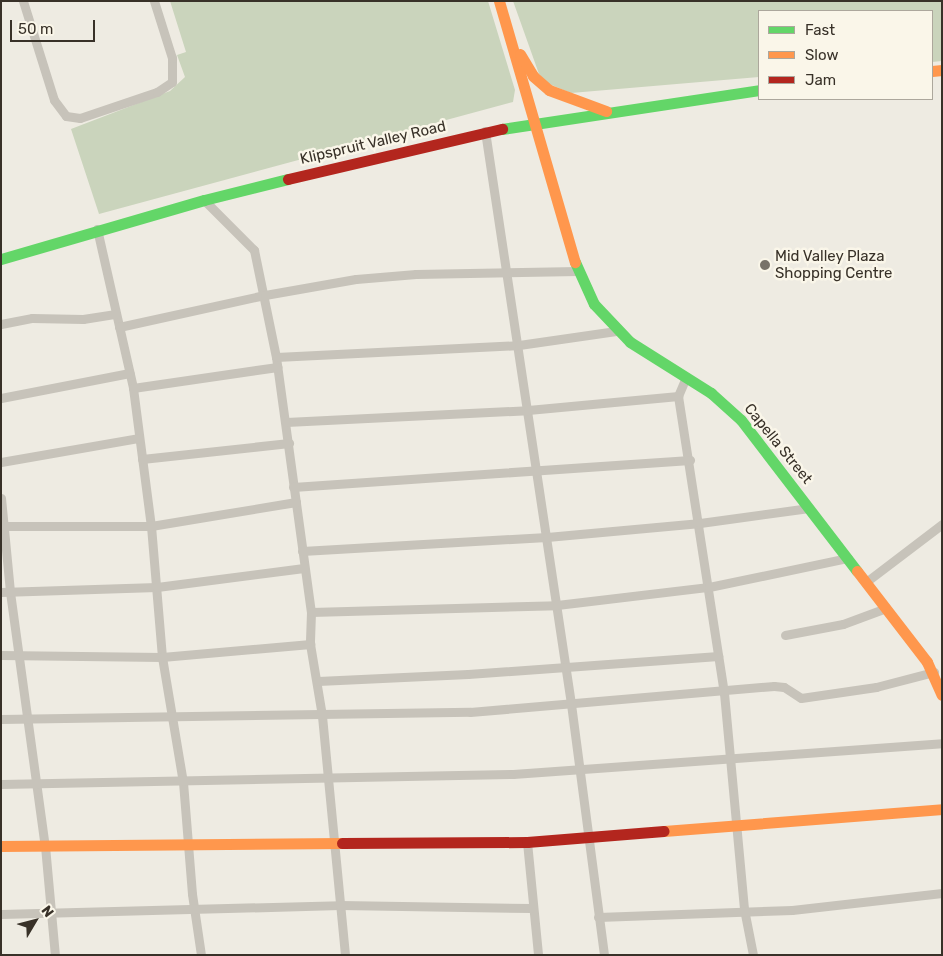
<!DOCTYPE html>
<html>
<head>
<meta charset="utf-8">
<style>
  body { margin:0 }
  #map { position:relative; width:943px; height:956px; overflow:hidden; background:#eeebe2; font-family:Rubik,sans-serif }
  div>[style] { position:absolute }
  .green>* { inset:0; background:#cad4bc }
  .street>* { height:9px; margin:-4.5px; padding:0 4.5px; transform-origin:4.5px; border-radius:4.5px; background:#c7c3ba }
  .fast>* { height:11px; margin:-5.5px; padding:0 5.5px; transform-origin:5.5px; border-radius:5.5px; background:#63d668 }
  .slow>* { height:11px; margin:-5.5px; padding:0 5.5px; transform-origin:5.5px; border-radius:5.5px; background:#ff974d }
  .jam>* { height:11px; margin:-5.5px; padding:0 5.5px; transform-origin:5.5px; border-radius:5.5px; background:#b3261e }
  .dots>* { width:14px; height:14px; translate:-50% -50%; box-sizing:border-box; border:2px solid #faf6e9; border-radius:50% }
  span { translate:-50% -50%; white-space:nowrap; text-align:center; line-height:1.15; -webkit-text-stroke:5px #faf6e9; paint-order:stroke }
  .street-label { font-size:15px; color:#383128 }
  .poi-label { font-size:15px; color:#383128 }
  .left { translate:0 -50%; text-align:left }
  .frame { position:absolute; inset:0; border:2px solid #383128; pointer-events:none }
  .legend { position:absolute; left:758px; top:10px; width:175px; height:90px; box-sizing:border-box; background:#faf6e9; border:1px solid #aca79c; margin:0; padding:6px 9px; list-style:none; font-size:15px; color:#383128 }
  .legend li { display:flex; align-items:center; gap:10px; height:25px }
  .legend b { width:25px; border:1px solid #aca79c }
  .north { position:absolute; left:10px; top:896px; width:50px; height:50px; -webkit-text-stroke:4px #faf6e9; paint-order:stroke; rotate:53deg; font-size:14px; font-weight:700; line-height:20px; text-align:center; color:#383128 }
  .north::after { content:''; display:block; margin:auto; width:18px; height:22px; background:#383128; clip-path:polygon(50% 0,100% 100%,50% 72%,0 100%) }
  .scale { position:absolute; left:10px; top:20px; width:85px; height:22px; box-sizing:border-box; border:2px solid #383128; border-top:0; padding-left:6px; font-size:15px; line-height:18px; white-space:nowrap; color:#383128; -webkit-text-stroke:4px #faf6e9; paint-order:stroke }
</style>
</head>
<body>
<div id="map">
  <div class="green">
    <i style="clip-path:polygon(170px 1px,488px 1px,515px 90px,513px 102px,99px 214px,71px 129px,170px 91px,185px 77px,177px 55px,186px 52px)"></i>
    <i style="clip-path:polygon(513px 1px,942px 1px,942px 61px,932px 62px,932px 11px,759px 11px,759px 77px,571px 93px,549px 84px,539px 74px)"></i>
  </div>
  <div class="street">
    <i style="left:23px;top:1px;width:104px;rotate:72.6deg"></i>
    <i style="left:54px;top:100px;width:20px;rotate:53deg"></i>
    <i style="left:66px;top:116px;width:14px;rotate:8deg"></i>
    <i style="left:80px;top:118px;width:81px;rotate:-18.7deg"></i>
    <i style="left:157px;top:92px;width:18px;rotate:-34deg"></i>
    <i style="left:172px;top:82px;width:24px;rotate:-90deg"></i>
    <i style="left:172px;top:58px;width:60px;rotate:-107.5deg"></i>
    <i style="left:485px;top:131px;width:579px;rotate:81.46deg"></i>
    <i style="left:571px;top:704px;width:253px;rotate:82.5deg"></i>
    <i style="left:204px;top:200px;width:71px;rotate:45deg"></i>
    <i style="left:254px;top:250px;width:109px;rotate:78.4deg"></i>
    <i style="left:276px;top:357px;width:257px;rotate:82.2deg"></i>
    <i style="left:311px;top:612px;width:32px;rotate:92deg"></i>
    <i style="left:310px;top:644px;width:73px;rotate:80.5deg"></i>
    <i style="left:322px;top:716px;width:240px;rotate:84.5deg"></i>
    <i style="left:97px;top:229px;width:163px;rotate:77.2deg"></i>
    <i style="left:133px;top:388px;width:139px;rotate:82.6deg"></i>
    <i style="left:151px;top:526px;width:131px;rotate:85.2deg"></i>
    <i style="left:162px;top:657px;width:127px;rotate:80.5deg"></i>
    <i style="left:183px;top:782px;width:112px;rotate:85.4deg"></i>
    <i style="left:192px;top:894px;width:62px;rotate:81.6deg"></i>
    <i style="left:1px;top:324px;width:32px;rotate:-11deg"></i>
    <i style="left:32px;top:318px;width:51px;rotate:1.1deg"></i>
    <i style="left:83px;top:319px;width:33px;rotate:-9deg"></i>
    <i style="left:119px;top:327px;width:149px;rotate:-12.4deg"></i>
    <i style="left:265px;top:295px;width:92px;rotate:-10deg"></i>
    <i style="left:356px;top:279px;width:60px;rotate:-4.8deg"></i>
    <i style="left:416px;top:274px;width:162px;rotate:-1.1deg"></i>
    <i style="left:276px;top:357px;width:243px;rotate:-2.8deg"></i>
    <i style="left:519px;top:345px;width:98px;rotate:-8.2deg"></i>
    <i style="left:133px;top:388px;width:146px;rotate:-8.3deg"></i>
    <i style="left:678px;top:396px;width:301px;rotate:81.2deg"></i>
    <i style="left:724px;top:693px;width:217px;rotate:84.7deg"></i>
    <i style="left:744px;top:909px;width:47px;rotate:78.9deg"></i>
    <i style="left:1px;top:398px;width:131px;rotate:-11deg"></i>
    <i style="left:286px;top:422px;width:242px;rotate:-2.8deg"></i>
    <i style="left:528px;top:410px;width:151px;rotate:-5.3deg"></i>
    <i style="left:678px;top:396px;width:21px;rotate:-67deg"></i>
    <i style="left:142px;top:459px;width:148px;rotate:-6.2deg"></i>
    <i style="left:1px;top:462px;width:139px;rotate:-9.9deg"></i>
    <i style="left:293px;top:487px;width:398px;rotate:-3.9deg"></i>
    <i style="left:1px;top:498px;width:94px;rotate:84.5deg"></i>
    <i style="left:10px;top:592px;width:256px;rotate:82.2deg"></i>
    <i style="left:45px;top:846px;width:109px;rotate:84.8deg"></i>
    <i style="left:1px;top:526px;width:150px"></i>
    <i style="left:151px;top:526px;width:147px;rotate:-9.4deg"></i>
    <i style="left:302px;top:551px;width:245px;rotate:-3.3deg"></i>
    <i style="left:547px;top:537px;width:154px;rotate:-5.2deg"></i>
    <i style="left:700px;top:523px;width:110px;rotate:-7.8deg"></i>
    <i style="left:866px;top:582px;width:96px;rotate:-37.3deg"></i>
    <i style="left:1px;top:592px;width:156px;rotate:-1.8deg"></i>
    <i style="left:157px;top:587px;width:148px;rotate:-7.4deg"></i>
    <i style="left:311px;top:612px;width:246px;rotate:-1.6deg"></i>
    <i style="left:557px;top:605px;width:153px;rotate:-6.8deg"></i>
    <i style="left:709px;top:587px;width:142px;rotate:-11.8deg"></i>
    <i style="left:785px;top:635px;width:59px;rotate:-10.7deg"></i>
    <i style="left:843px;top:624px;width:46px;rotate:-20.4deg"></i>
    <i style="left:1px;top:655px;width:161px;rotate:0.7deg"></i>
    <i style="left:162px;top:657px;width:149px;rotate:-5deg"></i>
    <i style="left:318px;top:681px;width:150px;rotate:-2.7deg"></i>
    <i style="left:468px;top:674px;width:251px;rotate:-4.1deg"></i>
    <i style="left:1px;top:719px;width:469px;rotate:-0.9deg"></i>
    <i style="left:470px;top:712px;width:305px;rotate:-4.9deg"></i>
    <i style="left:774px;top:686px;width:10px;rotate:6deg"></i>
    <i style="left:784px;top:687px;width:20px;rotate:33deg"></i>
    <i style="left:801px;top:698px;width:76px;rotate:-8.3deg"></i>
    <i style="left:876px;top:687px;width:60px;rotate:-14.5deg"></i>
    <i style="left:1px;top:784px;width:512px;rotate:-1.12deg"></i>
    <i style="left:513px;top:774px;width:430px;rotate:-4.1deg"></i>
    <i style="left:527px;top:842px;width:114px;rotate:84.4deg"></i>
    <i style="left:1px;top:914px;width:339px;rotate:-1.5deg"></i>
    <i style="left:340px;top:905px;width:191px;rotate:0.9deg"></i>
    <i style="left:598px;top:917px;width:194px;rotate:-2.1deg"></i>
    <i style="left:792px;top:910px;width:151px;rotate:-6.5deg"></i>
  </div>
  <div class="fast">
    <i style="left:502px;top:129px;width:260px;rotate:-8.6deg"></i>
    <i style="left:1px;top:259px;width:211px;rotate:-16.2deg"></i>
    <i style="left:204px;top:200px;width:87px;rotate:-14deg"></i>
    <i style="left:575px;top:262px;width:46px;rotate:65.7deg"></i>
    <i style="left:594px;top:304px;width:52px;rotate:46.5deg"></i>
    <i style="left:630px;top:342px;width:96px;rotate:32.2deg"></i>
    <i style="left:711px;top:393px;width:40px;rotate:42deg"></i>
    <i style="left:741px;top:420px;width:190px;rotate:52.5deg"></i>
  </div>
  <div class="slow">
    <i style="left:499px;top:1px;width:272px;rotate:73.8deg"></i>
    <i style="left:520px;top:54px;width:26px;rotate:59deg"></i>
    <i style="left:533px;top:76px;width:21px;rotate:41deg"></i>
    <i style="left:549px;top:90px;width:61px;rotate:20.2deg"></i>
    <i style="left:932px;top:71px;width:10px;rotate:-6deg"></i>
    <i style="left:857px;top:571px;width:115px;rotate:52.4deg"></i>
    <i style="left:927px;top:662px;width:36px;rotate:66deg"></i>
    <i style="left:664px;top:831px;width:279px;rotate:-4.5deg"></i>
    <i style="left:1px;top:846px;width:341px;rotate:-0.5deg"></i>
  </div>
  <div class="jam">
    <i style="left:288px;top:179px;width:220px;rotate:-13.2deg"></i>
    <i style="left:342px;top:843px;width:185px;rotate:-0.3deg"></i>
    <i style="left:527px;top:842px;width:137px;rotate:-4.6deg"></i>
  </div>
  <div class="dots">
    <i style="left:765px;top:265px;background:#787269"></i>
  </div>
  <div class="street-label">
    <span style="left:373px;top:143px;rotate:-13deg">Klipspruit Valley Road</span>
    <span style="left:778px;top:444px;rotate:51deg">Capella Street</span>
  </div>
  <div class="poi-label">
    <span class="left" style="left:775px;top:265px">Mid Valley Plaza<br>Shopping Centre</span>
  </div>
  <div class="frame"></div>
  <ul class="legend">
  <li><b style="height:6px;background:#63d668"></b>Fast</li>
  <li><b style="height:6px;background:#ff974d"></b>Slow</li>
  <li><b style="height:6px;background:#b3261e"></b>Jam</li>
  </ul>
  <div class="north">N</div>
  <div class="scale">50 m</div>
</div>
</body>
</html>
